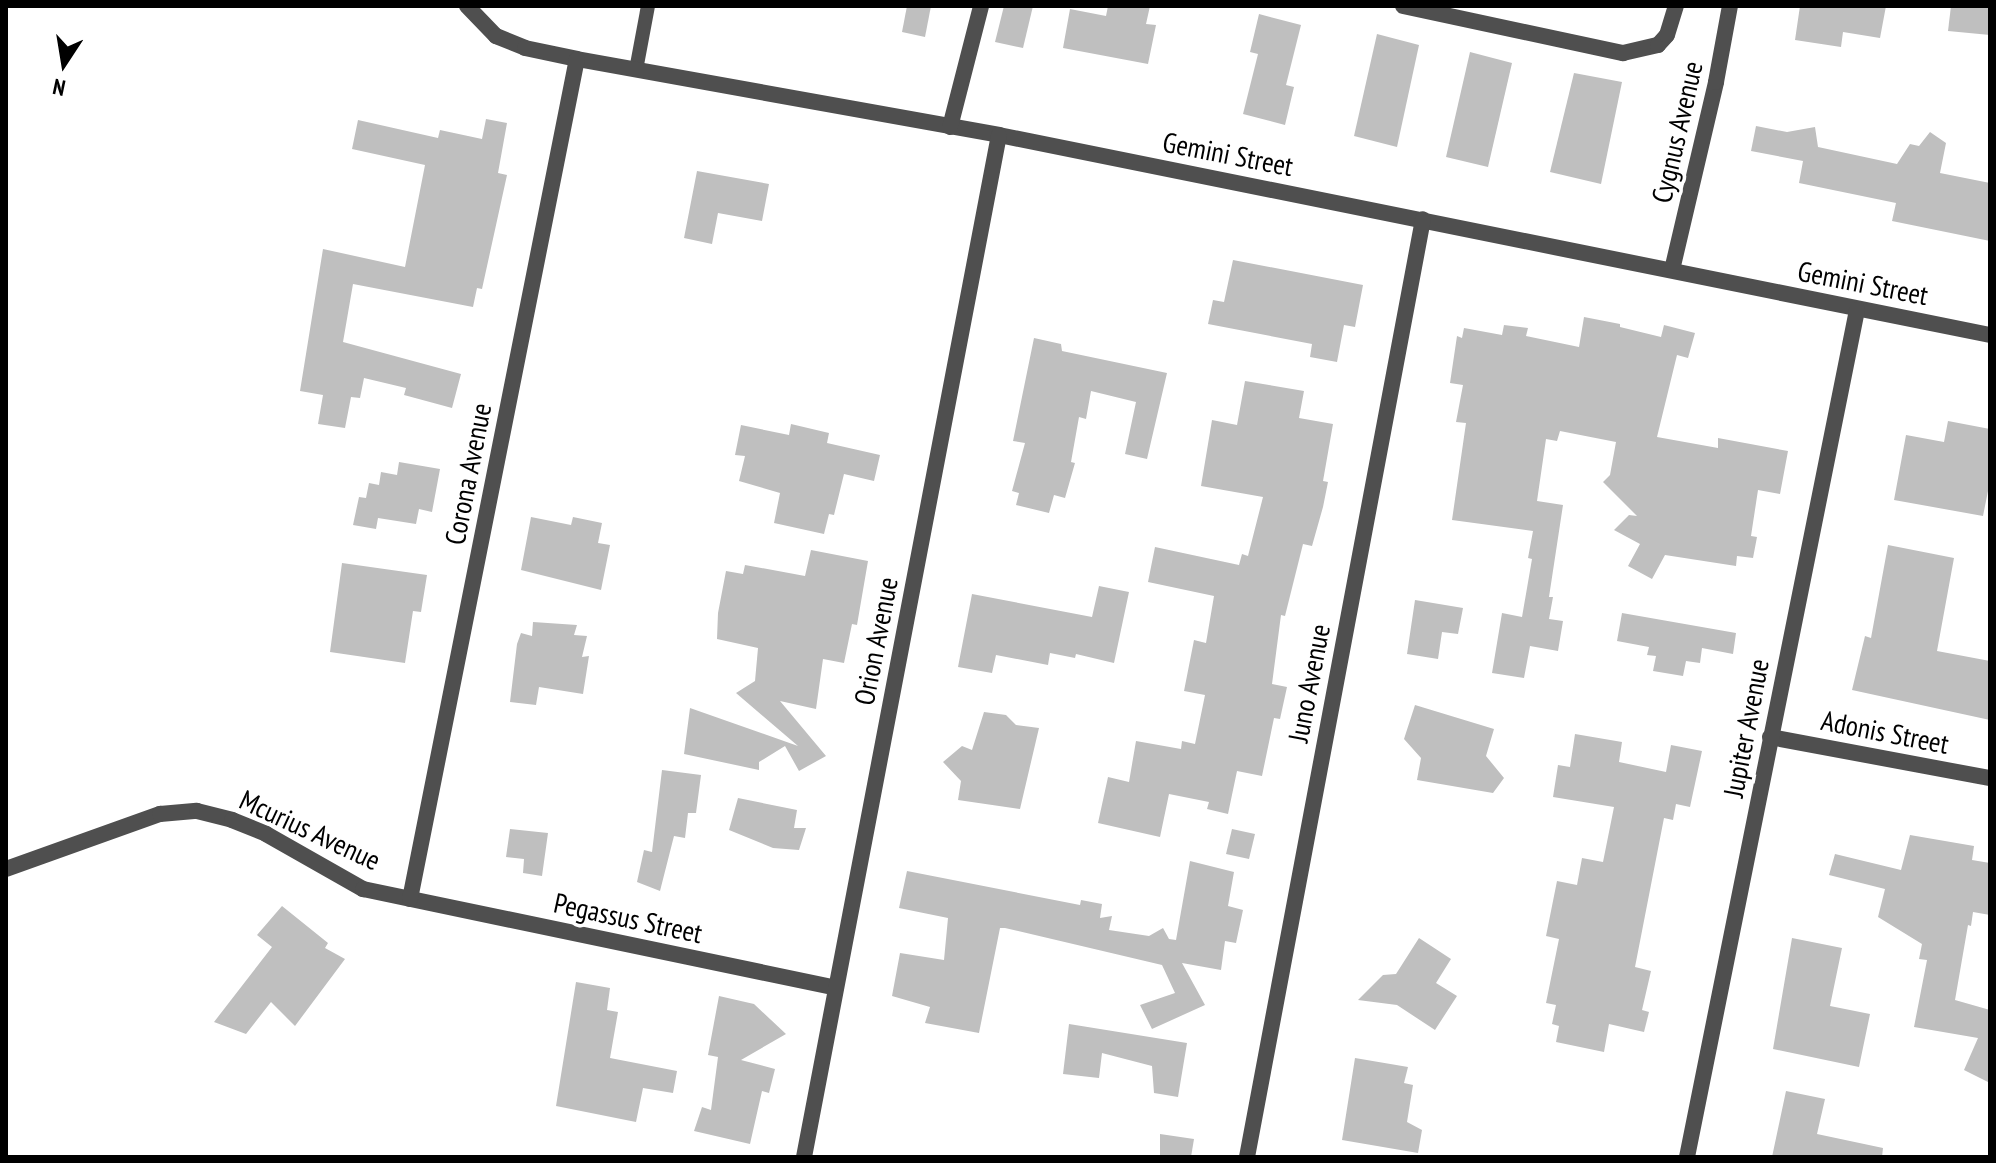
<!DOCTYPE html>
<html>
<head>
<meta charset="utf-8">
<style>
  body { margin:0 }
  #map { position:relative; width:1996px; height:1163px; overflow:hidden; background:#fff; font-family:"PT Sans Narrow",sans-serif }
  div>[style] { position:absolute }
  .building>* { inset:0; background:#bfbfbf }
  .service>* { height:14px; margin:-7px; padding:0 7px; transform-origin:7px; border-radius:7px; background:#4f4f4f }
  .minor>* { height:16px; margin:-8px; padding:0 8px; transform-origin:8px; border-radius:8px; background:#4f4f4f }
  span { translate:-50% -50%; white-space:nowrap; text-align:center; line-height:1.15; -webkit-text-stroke:7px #fff; paint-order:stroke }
  .street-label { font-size:28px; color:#000 }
  .frame { position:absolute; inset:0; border:8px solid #000; pointer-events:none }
  .north { position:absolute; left:24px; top:24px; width:80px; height:80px; -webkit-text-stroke:6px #fff; paint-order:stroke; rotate:192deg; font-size:22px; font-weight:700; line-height:32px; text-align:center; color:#000 }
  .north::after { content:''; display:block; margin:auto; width:28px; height:36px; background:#000; clip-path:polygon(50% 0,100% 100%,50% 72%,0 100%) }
</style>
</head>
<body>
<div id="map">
  <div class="building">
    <i style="clip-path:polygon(907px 6px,931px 6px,925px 37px,902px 32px)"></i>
    <i style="clip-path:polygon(1004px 6px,1033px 6px,1023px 48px,995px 42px)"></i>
    <i style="clip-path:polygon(1108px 6px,1150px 6px,1146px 24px,1156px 25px,1148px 64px,1063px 48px,1070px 9px,1106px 16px)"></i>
    <i style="clip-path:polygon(1800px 6px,1886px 6px,1880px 38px,1843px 32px,1841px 47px,1795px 40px)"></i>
    <i style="clip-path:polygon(1951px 6px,1990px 8px,1990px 35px,1948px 31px)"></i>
    <i style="clip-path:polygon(1259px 14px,1301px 25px,1286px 85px,1294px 87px,1285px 125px,1243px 114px,1258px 54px,1250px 52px)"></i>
    <i style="clip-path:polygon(1377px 34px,1419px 45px,1397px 147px,1354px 136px)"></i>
    <i style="clip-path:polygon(1470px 52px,1512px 63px,1488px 167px,1446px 157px)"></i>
    <i style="clip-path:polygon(1574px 73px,1622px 82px,1601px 184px,1550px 172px)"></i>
    <i style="clip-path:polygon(486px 119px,507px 123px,498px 173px,507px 175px,482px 289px,477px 288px,473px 307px,353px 284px,343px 342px,461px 374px,452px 408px,404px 395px,406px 388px,364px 378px,360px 398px,351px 397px,345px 428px,318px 424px,323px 395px,300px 391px,323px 249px,405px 267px,425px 165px,352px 149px,358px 120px,438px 138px,440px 130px,482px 139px)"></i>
    <i style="clip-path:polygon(1756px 126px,1787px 132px,1815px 127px,1818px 147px,1897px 164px,1910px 144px,1919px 146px,1930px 132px,1946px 143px,1940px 173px,1990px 183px,1990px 241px,1892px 221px,1896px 203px,1799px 183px,1803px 161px,1751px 151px)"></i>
    <i style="clip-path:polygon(697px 171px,769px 184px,762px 221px,718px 213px,712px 244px,684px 238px)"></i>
    <i style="clip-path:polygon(1233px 260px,1363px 285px,1355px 327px,1344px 325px,1337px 362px,1310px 357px,1312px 344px,1208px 324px,1213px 300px,1224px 302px)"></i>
    <i style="clip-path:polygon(1584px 317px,1620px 324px,1620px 327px,1661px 337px,1664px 325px,1695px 333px,1688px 358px,1677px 355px,1657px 437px,1718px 448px,1718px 438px,1788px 451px,1780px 494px,1758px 490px,1751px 536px,1757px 537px,1753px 558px,1737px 556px,1736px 566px,1665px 555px,1652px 579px,1628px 566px,1640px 544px,1614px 530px,1629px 515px,1637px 516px,1603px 482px,1610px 475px,1616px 442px,1560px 431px,1557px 441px,1546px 439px,1537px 501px,1563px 505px,1549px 597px,1553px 597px,1549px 619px,1563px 621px,1558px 651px,1530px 646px,1524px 678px,1492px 673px,1502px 613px,1522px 617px,1532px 559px,1528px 558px,1533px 531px,1452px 520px,1466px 423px,1456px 422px,1463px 385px,1450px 383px,1457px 336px,1462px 338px,1464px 328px,1502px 335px,1504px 325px,1528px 328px,1526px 336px,1579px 347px)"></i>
    <i style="clip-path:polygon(1034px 338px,1061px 344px,1062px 351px,1167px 373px,1147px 459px,1125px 454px,1136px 402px,1091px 391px,1086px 419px,1079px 417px,1071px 462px,1075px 463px,1065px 498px,1054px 495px,1049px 513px,1016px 505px,1019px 493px,1012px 491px,1025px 443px,1013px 441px)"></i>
    <i style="clip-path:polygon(1245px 381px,1304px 391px,1299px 418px,1333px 424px,1323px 481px,1328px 482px,1323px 507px,1312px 546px,1303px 544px,1285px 616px,1281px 615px,1272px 684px,1287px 687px,1280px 719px,1274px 718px,1262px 776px,1237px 771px,1228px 814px,1207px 809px,1209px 802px,1169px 794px,1160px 837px,1098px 823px,1108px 777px,1129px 782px,1136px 741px,1181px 749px,1182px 741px,1195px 744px,1205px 695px,1184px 691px,1194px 640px,1206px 643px,1214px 596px,1148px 582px,1155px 547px,1239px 565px,1242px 554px,1248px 556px,1263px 497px,1201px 486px,1212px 420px,1237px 425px)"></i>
    <i style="clip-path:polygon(1948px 421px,1990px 429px,1990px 481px,1983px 516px,1894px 500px,1906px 435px,1944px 442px)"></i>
    <i style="clip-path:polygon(791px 424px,829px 433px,827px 443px,880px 455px,874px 481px,844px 474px,834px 515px,829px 514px,824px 534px,774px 523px,780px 493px,739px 481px,745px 456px,735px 455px,741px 425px,789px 435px)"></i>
    <i style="clip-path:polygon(399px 462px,440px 469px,432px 512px,419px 509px,416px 524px,378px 518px,376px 529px,353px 525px,359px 497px,366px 498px,369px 483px,379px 485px,381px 472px,397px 475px)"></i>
    <i style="clip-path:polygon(531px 517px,571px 525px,573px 517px,602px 523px,598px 543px,610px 545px,601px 590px,521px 570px)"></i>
    <i style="clip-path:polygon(1888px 545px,1954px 558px,1937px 651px,1990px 661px,1990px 720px,1852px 690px,1865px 636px,1871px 638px)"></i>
    <i style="clip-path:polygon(811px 550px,868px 561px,857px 625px,852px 624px,844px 663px,823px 659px,816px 709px,780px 701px,826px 756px,799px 771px,785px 746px,759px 762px,759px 770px,684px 754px,690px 708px,798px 746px,736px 693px,755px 681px,758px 648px,717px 639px,718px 613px,726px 571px,743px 574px,745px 565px,805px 576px)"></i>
    <i style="clip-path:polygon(342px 563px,427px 575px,421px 612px,413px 611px,405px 663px,330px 652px)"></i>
    <i style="clip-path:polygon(1099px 586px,1129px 592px,1114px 663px,1076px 654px,1075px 658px,1050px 653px,1048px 665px,996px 655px,992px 673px,958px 667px,972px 594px,1092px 617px)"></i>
    <i style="clip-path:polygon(1415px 600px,1463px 608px,1458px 634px,1442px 632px,1438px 659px,1407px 654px)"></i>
    <i style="clip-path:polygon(1622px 613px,1736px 633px,1733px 654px,1702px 648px,1700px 663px,1686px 661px,1683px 676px,1653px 671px,1656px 656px,1647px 655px,1649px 647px,1617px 641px)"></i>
    <i style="clip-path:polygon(533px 622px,577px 625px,574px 635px,587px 636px,582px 657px,589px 656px,583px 694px,539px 687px,536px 705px,510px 702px,517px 644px,521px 633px,532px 636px)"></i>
    <i style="clip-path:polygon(1415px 705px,1494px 729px,1486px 756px,1504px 778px,1493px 793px,1417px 780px,1421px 758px,1404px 739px)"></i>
    <i style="clip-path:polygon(984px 712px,1006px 715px,1016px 725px,1039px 728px,1020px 809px,958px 800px,961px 781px,943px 762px,962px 746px,972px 750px)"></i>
    <i style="clip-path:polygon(1575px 734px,1622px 742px,1619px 762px,1666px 772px,1671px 745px,1702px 751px,1690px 807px,1676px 804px,1673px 820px,1664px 818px,1635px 967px,1651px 971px,1642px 1010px,1649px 1012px,1644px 1032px,1609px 1024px,1604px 1052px,1556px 1042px,1559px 1026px,1552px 1024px,1556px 1005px,1546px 1003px,1559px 939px,1546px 936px,1557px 881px,1577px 885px,1582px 858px,1603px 862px,1614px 807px,1553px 797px,1558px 765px,1570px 767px)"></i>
    <i style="clip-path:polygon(662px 770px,701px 775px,696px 813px,688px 813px,685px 838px,674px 836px,660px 891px,637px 882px,644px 850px,652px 852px)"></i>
    <i style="clip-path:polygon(738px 798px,797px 810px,794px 828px,806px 828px,799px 850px,773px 848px,729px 830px)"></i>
    <i style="clip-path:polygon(510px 829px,548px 833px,542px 876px,523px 873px,524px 859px,506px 857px)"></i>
    <i style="clip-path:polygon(1232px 829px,1255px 834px,1249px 859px,1226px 854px)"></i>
    <i style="clip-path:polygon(1910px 835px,1974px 846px,1972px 860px,1990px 863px,1990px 915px,1973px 912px,1971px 926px,1968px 925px,1955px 1000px,1990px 1010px,1990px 1083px,1964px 1070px,1978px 1038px,1914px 1027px,1927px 960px,1919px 959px,1922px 944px,1878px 917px,1885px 889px,1829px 875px,1835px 854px,1901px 870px)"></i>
    <i style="clip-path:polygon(1190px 861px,1234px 872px,1228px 906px,1243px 910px,1236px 943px,1225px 941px,1221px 970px,1182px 963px,1205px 1005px,1152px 1029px,1140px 1005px,1175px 993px,1162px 965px,1005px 928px,1000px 928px,979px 1033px,925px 1023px,930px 1007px,892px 996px,900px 953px,944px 960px,948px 918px,899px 908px,907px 871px,1080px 905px,1081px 900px,1102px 904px,1100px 918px,1112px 916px,1109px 930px,1149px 936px,1163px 928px,1169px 939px,1176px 940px)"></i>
    <i style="clip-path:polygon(282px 906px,328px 943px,325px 948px,345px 959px,295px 1026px,271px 1002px,246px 1034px,214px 1022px,272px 947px,257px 935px)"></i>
    <i style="clip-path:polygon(1419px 938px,1451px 959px,1436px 983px,1457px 996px,1435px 1030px,1397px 1005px,1358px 1000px,1383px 975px,1396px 974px)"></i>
    <i style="clip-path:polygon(1792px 938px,1842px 948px,1830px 1006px,1870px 1014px,1859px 1067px,1773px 1049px)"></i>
    <i style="clip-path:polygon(576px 982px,610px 988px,607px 1010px,618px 1012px,610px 1058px,677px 1071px,673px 1093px,643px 1088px,636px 1122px,556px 1106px)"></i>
    <i style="clip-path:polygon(719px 996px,754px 1004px,786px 1034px,741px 1060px,775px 1069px,769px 1093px,762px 1091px,750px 1144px,694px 1131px,702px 1107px,711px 1110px,718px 1057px,708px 1055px)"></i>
    <i style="clip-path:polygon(1069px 1024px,1187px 1043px,1178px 1097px,1154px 1093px,1152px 1066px,1102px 1053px,1099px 1078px,1063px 1074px)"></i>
    <i style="clip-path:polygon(1355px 1058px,1408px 1067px,1404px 1083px,1413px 1085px,1407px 1122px,1422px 1130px,1418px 1153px,1342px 1140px)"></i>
    <i style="clip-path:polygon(1786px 1091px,1825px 1099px,1817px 1134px,1883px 1148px,1882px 1157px,1772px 1157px)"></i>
    <i style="clip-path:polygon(1160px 1134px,1194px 1139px,1191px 1157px,1160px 1157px)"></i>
  </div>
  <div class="service">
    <i style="left:636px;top:70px;width:65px;rotate:-79.4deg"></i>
  </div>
  <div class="minor">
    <i style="left:467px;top:6px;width:42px;rotate:46deg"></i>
    <i style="left:496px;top:36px;width:31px;rotate:22deg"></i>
    <i style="left:525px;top:48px;width:53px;rotate:11.9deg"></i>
    <i style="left:577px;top:59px;width:429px;rotate:10.2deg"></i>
    <i style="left:999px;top:135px;width:1011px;rotate:11.41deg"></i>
    <i style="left:1403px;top:6px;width:225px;rotate:12.1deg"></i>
    <i style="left:1623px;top:53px;width:36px;rotate:-13deg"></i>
    <i style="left:1658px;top:45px;width:13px;rotate:-48deg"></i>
    <i style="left:1667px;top:35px;width:30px;rotate:-73deg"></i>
    <i style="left:950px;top:127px;width:125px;rotate:-75.6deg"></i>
    <i style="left:1672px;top:270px;width:193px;rotate:-76.8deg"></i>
    <i style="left:1716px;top:82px;width:77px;rotate:-79.6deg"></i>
    <i style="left:1770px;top:737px;width:224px;rotate:10.6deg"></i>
    <i style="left:6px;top:869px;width:164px;rotate:-19.7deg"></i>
    <i style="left:160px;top:814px;width:37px;rotate:-5deg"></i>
    <i style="left:197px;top:811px;width:36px;rotate:14deg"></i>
    <i style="left:232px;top:820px;width:37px;rotate:22deg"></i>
    <i style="left:266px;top:834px;width:112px;rotate:29.6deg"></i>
    <i style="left:363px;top:889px;width:483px;rotate:11.8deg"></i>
    <i style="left:410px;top:899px;width:856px;rotate:-78.76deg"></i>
    <i style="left:804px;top:1157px;width:1040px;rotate:-79.2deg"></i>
    <i style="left:1247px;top:1157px;width:954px;rotate:-79.37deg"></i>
    <i style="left:1687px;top:1157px;width:864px;rotate:-78.65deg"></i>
  </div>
  <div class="street-label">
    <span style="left:1677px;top:132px;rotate:-77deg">Cygnus Avenue</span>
    <span style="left:1228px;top:154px;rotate:11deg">Gemini Street</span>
    <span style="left:1863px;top:283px;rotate:11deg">Gemini Street</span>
    <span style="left:468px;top:474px;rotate:-79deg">Corona Avenue</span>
    <span style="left:876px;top:641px;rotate:-79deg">Orion Avenue</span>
    <span style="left:1309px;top:683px;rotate:-79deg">Juno Avenue</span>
    <span style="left:1746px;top:728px;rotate:-79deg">Jupiter Avenue</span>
    <span style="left:1885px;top:732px;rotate:11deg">Adonis Street</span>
    <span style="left:310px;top:830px;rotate:25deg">Mcurius Avenue</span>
    <span style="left:628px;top:918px;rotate:12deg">Pegassus Street</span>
  </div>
  <div class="frame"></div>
  <div class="north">N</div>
</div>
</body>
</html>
